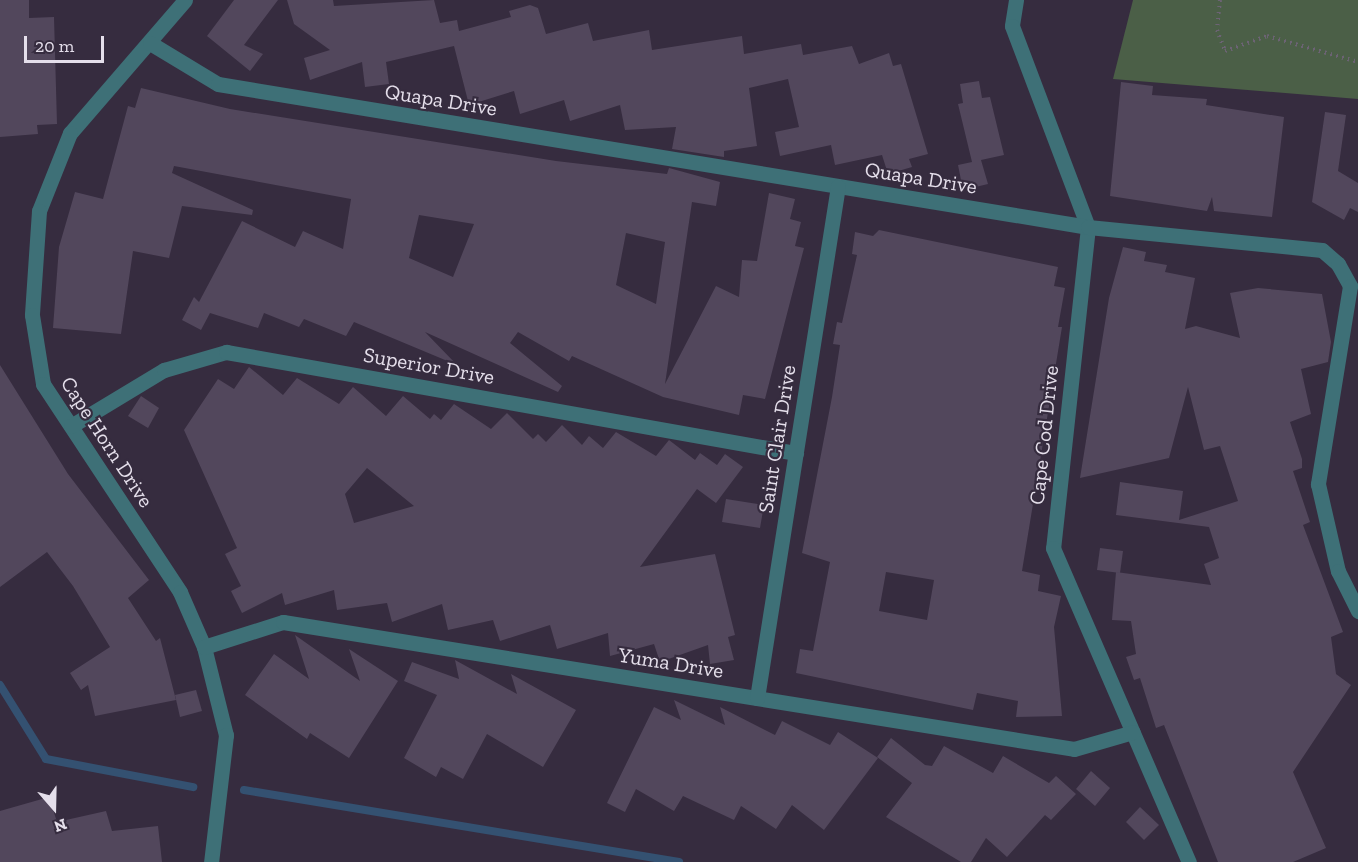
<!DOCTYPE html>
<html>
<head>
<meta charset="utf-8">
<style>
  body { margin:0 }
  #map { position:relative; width:1358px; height:862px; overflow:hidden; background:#362c3f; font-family:"Zilla Slab",serif }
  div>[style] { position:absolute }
  .green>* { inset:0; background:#4b5f47 }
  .stream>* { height:8px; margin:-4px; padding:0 4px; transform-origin:4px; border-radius:4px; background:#345171 }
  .building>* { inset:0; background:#52475c }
  .path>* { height:4px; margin-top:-2px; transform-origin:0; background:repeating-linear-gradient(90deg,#6c6374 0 1.5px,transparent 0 6px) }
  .minor>* { height:15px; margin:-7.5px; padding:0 7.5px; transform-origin:7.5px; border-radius:7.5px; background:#3e7077 }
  span { translate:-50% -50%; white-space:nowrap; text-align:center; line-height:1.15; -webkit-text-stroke:4.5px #362c3f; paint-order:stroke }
  .street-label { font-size:21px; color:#e5dfeb }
  .north { position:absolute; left:24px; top:778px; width:60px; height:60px; -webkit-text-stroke:4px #362c3f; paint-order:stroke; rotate:160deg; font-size:16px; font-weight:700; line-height:24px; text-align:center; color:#e5dfeb }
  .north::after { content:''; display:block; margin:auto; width:21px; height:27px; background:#e5dfeb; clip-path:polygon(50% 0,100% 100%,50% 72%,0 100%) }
  .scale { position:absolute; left:24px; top:36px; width:80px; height:27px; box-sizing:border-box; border:3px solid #e5dfeb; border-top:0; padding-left:8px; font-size:18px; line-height:21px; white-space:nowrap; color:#e5dfeb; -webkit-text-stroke:4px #362c3f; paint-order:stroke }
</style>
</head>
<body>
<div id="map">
  <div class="green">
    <i style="clip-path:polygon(1133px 0,1358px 0,1358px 99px,1113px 79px)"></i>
  </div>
  <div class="stream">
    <i style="left:0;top:685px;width:87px;rotate:58.1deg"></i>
    <i style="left:46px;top:759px;width:150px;rotate:10.8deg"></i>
    <i style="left:244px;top:790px;width:441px;rotate:9.4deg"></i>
  </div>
  <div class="building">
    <i style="clip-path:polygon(0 0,29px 0,29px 18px,54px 17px,57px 124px,37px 125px,38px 134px,0 137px)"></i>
    <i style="clip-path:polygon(234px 0,278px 0,244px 45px,263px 54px,250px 71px,207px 36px)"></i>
    <i style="clip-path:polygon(287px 0,333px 0,334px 6px,434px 0,440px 23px,457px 20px,459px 31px,511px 17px,509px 11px,530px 5px,538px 8px,546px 34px,588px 23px,593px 41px,649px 30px,652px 50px,742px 36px,744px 54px,801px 44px,803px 55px,852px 46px,859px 64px,889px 53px,893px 66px,901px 64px,928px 154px,909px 159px,912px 167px,888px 174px,882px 155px,835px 165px,831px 145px,780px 156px,775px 132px,799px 127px,788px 79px,749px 88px,757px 146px,724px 151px,724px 157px,672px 149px,676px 127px,625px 130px,620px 105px,570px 121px,564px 100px,520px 114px,514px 91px,469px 105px,454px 46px,386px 62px,389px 84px,365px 87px,362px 62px,310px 80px,304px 58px,330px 50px,294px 24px)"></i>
    <i style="clip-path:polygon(979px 81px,982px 98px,990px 97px,1004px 155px,981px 160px,988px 184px,963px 190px,958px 165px,972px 162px,958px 104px,963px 103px,960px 84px)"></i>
    <i style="clip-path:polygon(1121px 82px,1153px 86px,1152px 95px,1207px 99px,1206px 105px,1284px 117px,1272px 217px,1214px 211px,1212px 197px,1207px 211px,1110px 196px)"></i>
    <i style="clip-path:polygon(evenodd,141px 88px,230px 109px,556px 161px,667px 174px,669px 168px,720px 182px,716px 206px,692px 202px,665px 384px,716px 286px,739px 297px,742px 260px,757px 261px,769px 193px,795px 199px,790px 219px,801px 222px,795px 246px,804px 248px,765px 399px,743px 395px,739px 415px,663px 397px,572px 356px,569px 361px,518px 332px,510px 343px,562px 386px,558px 392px,425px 332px,457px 365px,354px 322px,346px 336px,304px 319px,299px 327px,264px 313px,258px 328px,210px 313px,201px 330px,182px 320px,194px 297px,199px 302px,242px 221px,295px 247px,303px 231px,343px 249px,351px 199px,174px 166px,172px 173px,253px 210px,252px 215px,182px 206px,169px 258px,133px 251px,121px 334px,53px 328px,59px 247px,75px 192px,103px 199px,128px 106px,135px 108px,141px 88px,419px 215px,474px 224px,453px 277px,409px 258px,419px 215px,141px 88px,626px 233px,665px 242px,656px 304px,616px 285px,626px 233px)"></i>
    <i style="clip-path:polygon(1325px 112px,1346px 115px,1338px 171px,1358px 183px,1358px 212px,1350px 208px,1344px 220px,1312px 202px)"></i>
    <i style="clip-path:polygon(evenodd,879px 230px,1058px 267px,1054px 286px,1065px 288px,1058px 327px,1062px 327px,1022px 571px,1040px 575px,1038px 591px,1061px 596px,1054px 627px,1062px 716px,1016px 717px,1018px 701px,977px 693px,973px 710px,796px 673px,800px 649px,813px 651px,830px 562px,802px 553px,832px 397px,840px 345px,833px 344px,837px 322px,842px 323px,857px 255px,852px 254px,855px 232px,873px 236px,879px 230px,886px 572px,934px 580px,927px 620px,879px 611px,886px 572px)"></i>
    <i style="clip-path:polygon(1123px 247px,1146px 252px,1144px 261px,1167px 265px,1165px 272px,1195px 278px,1185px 329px,1196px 326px,1240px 338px,1230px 293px,1258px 288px,1322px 294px,1331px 342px,1328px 362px,1301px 369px,1311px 414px,1290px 422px,1302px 459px,1302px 468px,1293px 471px,1310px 522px,1303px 525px,1343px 632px,1331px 637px,1336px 674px,1351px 685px,1293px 772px,1326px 848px,1293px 862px,1218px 862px,1164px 725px,1156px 728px,1140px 678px,1134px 680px,1126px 657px,1136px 654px,1131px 621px,1112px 620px,1116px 572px,1211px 585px,1204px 564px,1219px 558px,1209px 527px,1116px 515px,1120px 482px,1183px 491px,1179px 520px,1238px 501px,1220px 446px,1204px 450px,1188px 387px,1169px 458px,1080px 478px,1109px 298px)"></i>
    <i style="clip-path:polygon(0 365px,68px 474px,149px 580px,128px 598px,156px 641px,160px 638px,176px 700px,95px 716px,88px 685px,81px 690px,70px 673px,110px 647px,73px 586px,47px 552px,0 587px)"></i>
    <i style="clip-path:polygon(evenodd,249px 367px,283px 395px,297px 378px,339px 404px,353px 387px,386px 416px,403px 396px,430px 419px,434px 414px,441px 420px,454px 404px,491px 429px,507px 413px,533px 439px,538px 434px,546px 442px,562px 425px,582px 445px,589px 436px,603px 448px,616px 432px,656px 456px,669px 440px,695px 460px,700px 453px,717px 465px,725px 454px,743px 467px,716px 503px,697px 489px,640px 567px,715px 554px,735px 635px,728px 637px,734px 660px,710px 664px,708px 645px,660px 662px,654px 644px,610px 656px,608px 633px,557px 649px,550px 625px,500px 641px,493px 620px,448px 630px,442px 604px,392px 622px,387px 603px,337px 610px,334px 590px,285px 605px,282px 593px,242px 613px,231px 591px,241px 586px,225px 554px,237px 548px,184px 430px,218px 379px,234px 389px,249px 367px,367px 468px,414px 506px,354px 523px,345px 494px,367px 468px)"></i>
    <i style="clip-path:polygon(141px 396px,159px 408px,148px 428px,128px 416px)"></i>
    <i style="clip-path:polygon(726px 499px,764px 505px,760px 528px,722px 522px)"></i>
    <i style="clip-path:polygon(1100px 548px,1123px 551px,1120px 573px,1097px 570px)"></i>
    <i style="clip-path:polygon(295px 635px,360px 681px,349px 649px,398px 681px,349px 758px,310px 733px,307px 739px,245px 695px,274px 654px,309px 679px)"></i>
    <i style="clip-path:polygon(455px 660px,517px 694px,511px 674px,576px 710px,543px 767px,487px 734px,463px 779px,441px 767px,436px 777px,404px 758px,437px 695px,404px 681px,412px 662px,459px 679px)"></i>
    <i style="clip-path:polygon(196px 690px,202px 711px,180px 717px,175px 695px)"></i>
    <i style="clip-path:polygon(674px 700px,725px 725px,720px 707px,775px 735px,782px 721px,830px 745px,838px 732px,878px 758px,824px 830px,792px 805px,776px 829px,741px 806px,734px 820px,683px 796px,674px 811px,636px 789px,625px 812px,607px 803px,654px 707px,681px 720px)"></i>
    <i style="clip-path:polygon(891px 738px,925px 765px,932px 766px,944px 746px,993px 773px,1003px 756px,1049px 783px,1056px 776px,1076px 794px,1051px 820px,1045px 815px,1007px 857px,986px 838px,971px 862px,961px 862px,886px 817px,912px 783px,877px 757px)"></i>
    <i style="clip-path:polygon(1091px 771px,1110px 788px,1095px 806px,1076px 789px)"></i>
    <i style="clip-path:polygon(49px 797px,57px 822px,106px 811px,112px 831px,158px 826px,162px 862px,0 862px,0 811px)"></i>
    <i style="clip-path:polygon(1140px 807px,1159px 825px,1144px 840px,1126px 822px)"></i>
  </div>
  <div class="path">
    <i style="left:1220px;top:0;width:30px;rotate:96deg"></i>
    <i style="left:1217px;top:30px;width:22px;rotate:69deg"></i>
    <i style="left:1225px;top:51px;width:45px;rotate:-19.7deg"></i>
    <i style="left:1267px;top:36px;width:95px;rotate:15.9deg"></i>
  </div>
  <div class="minor">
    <i style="left:185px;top:0;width:176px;rotate:130.8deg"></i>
    <i style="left:70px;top:133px;width:84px;rotate:111.7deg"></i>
    <i style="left:39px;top:211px;width:104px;rotate:93.9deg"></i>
    <i style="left:32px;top:315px;width:70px;rotate:80.9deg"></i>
    <i style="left:43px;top:384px;width:249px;rotate:56.6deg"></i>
    <i style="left:180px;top:592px;width:60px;rotate:66.4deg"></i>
    <i style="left:204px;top:647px;width:91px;rotate:76deg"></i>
    <i style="left:226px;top:735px;width:128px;rotate:96.7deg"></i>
    <i style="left:1016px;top:0;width:26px;rotate:99deg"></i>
    <i style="left:1012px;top:26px;width:215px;rotate:69.3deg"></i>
    <i style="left:1088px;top:227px;width:323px;rotate:96.2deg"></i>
    <i style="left:1053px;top:548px;width:342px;rotate:66.6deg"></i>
    <i style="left:150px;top:43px;width:79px;rotate:31.1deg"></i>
    <i style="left:218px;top:84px;width:882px;rotate:9.33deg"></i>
    <i style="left:1088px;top:227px;width:235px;rotate:5.6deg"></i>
    <i style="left:1322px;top:250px;width:21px;rotate:41deg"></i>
    <i style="left:1338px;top:264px;width:25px;rotate:61deg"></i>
    <i style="left:1350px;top:286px;width:201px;rotate:99.2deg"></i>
    <i style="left:1318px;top:484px;width:89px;rotate:77.1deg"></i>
    <i style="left:1338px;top:571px;width:45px;rotate:63.4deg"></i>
    <i style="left:71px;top:426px;width:109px;rotate:-31.1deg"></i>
    <i style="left:164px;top:370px;width:65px;rotate:-16.2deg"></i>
    <i style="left:226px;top:352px;width:579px;rotate:10.05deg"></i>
    <i style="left:204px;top:647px;width:83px;rotate:-17.6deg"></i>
    <i style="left:283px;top:622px;width:801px;rotate:9.12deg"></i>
    <i style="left:1074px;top:749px;width:61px;rotate:-16.1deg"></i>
    <i style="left:757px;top:698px;width:518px;rotate:-81.01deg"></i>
  </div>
  <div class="street-label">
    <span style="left:441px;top:100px;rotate:9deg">Quapa Drive</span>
    <span style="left:921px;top:178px;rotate:9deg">Quapa Drive</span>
    <span style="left:429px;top:366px;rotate:10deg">Superior Drive</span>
    <span style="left:1044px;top:435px;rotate:-84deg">Cape Cod Drive</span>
    <span style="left:777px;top:439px;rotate:-81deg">Saint Clair Drive</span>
    <span style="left:107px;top:442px;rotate:57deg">Cape Horn Drive</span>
    <span style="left:671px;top:663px;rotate:9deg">Yuma Drive</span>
  </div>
  <div class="north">N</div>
  <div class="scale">20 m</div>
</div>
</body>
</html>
